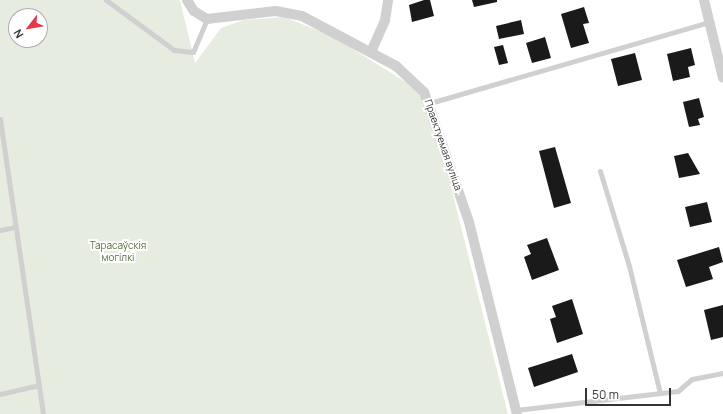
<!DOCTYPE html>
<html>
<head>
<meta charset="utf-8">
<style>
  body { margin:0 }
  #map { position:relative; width:723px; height:414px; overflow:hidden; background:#fff; font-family:Manrope,sans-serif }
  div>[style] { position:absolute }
  .green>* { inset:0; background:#e6ecdf }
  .building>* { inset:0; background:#1a1a1a }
  .lane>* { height:5px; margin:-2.5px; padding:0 2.5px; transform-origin:2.5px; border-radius:2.5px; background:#d0d0d0 }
  .street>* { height:10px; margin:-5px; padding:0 5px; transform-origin:5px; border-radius:5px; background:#d0d0d0 }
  span { translate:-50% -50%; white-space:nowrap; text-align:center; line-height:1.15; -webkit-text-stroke:4px #fff; paint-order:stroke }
  .street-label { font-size:10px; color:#333 }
  .park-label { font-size:10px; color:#56703f }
  .north { position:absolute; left:8px; top:8px; width:40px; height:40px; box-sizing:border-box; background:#fff; border:1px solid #adadad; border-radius:50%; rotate:239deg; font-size:11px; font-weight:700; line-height:16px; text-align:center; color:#333 }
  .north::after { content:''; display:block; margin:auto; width:14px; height:18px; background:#e63946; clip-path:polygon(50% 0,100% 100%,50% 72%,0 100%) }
  .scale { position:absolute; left:585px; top:388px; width:86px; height:18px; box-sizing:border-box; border:2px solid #333; border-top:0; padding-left:5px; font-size:12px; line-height:14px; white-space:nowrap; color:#333; -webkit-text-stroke:3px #fff; paint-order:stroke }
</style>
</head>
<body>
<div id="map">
  <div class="green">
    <i style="clip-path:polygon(evenodd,0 0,180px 0,195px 63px,221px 28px,244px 20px,284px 17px,332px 36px,415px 88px,430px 103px,508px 414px,0 414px,0 0,16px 16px,40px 16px,40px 40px,16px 40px,16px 16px)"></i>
  </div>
  <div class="building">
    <i style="clip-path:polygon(424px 0,430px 0,434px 16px,412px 22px,409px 5px)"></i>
    <i style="clip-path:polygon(472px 0,497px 0,497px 2px,474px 7px)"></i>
    <i style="clip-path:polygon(584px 7px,589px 23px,583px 24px,589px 43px,571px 48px,561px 14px)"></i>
    <i style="clip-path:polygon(521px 20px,524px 34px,499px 39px,496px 26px)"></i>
    <i style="clip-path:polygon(545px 37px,551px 58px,532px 63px,526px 43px)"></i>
    <i style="clip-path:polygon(503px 45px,508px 63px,499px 65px,494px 47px)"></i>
    <i style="clip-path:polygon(691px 48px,695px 65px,688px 67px,690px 77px,673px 81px,667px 54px)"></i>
    <i style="clip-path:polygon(635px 53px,642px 80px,618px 86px,611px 59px)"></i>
    <i style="clip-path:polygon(699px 98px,704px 117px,698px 119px,700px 125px,689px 127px,683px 102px)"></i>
    <i style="clip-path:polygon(555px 147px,571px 203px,554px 208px,539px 151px)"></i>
    <i style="clip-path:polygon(688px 153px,700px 174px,679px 178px,674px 156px)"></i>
    <i style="clip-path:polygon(707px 202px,712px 222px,690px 227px,685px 207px)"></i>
    <i style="clip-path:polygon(547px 238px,559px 270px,532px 280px,524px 257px,531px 254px,527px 245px)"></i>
    <i style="clip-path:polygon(719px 247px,723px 262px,709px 267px,713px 279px,686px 287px,677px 260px)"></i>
    <i style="clip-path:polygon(572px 299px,583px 334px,557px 343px,550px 319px,556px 317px,552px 306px)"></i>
    <i style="clip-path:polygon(723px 305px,723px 337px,711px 340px,704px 310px)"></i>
    <i style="clip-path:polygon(572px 354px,578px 372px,534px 387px,528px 368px)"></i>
  </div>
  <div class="lane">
    <i style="left:106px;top:0;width:84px;rotate:36.3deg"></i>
    <i style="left:174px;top:50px;width:19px;rotate:6deg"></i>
    <i style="left:193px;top:52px;width:36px;rotate:-67deg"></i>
    <i style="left:430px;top:103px;width:291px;rotate:-16.2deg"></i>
    <i style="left:0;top:119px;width:298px;rotate:81.7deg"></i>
    <i style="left:600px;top:171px;width:99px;rotate:73deg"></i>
    <i style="left:629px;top:266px;width:131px;rotate:76.3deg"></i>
    <i style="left:0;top:230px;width:15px;rotate:-11deg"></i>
    <i style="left:0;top:394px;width:40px;rotate:-13deg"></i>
    <i style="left:516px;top:410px;width:163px;rotate:-6.7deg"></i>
    <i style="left:678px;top:391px;width:18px;rotate:-41deg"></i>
    <i style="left:692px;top:379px;width:32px;rotate:-11deg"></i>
  </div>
  <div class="street">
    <i style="left:187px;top:0;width:13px;rotate:58deg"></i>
    <i style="left:194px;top:11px;width:15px;rotate:32deg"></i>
    <i style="left:207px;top:19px;width:69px;rotate:-6.6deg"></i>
    <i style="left:276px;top:11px;width:26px;rotate:11deg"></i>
    <i style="left:302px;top:16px;width:106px;rotate:28deg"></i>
    <i style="left:396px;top:66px;width:38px;rotate:43deg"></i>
    <i style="left:424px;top:92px;width:138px;rotate:70.9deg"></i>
    <i style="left:469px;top:222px;width:198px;rotate:76deg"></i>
    <i style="left:704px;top:0;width:80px;rotate:76.3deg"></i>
    <i style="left:371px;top:52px;width:35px;rotate:-66deg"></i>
    <i style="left:385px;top:20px;width:20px;rotate:-81deg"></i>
  </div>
  <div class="street-label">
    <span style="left:443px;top:145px;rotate:71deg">Праектуемая вуліца</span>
  </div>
  <div class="park-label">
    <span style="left:118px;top:251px">Тарасаўскія<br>могілкі</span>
  </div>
  <div class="north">N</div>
  <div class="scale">50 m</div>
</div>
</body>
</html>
